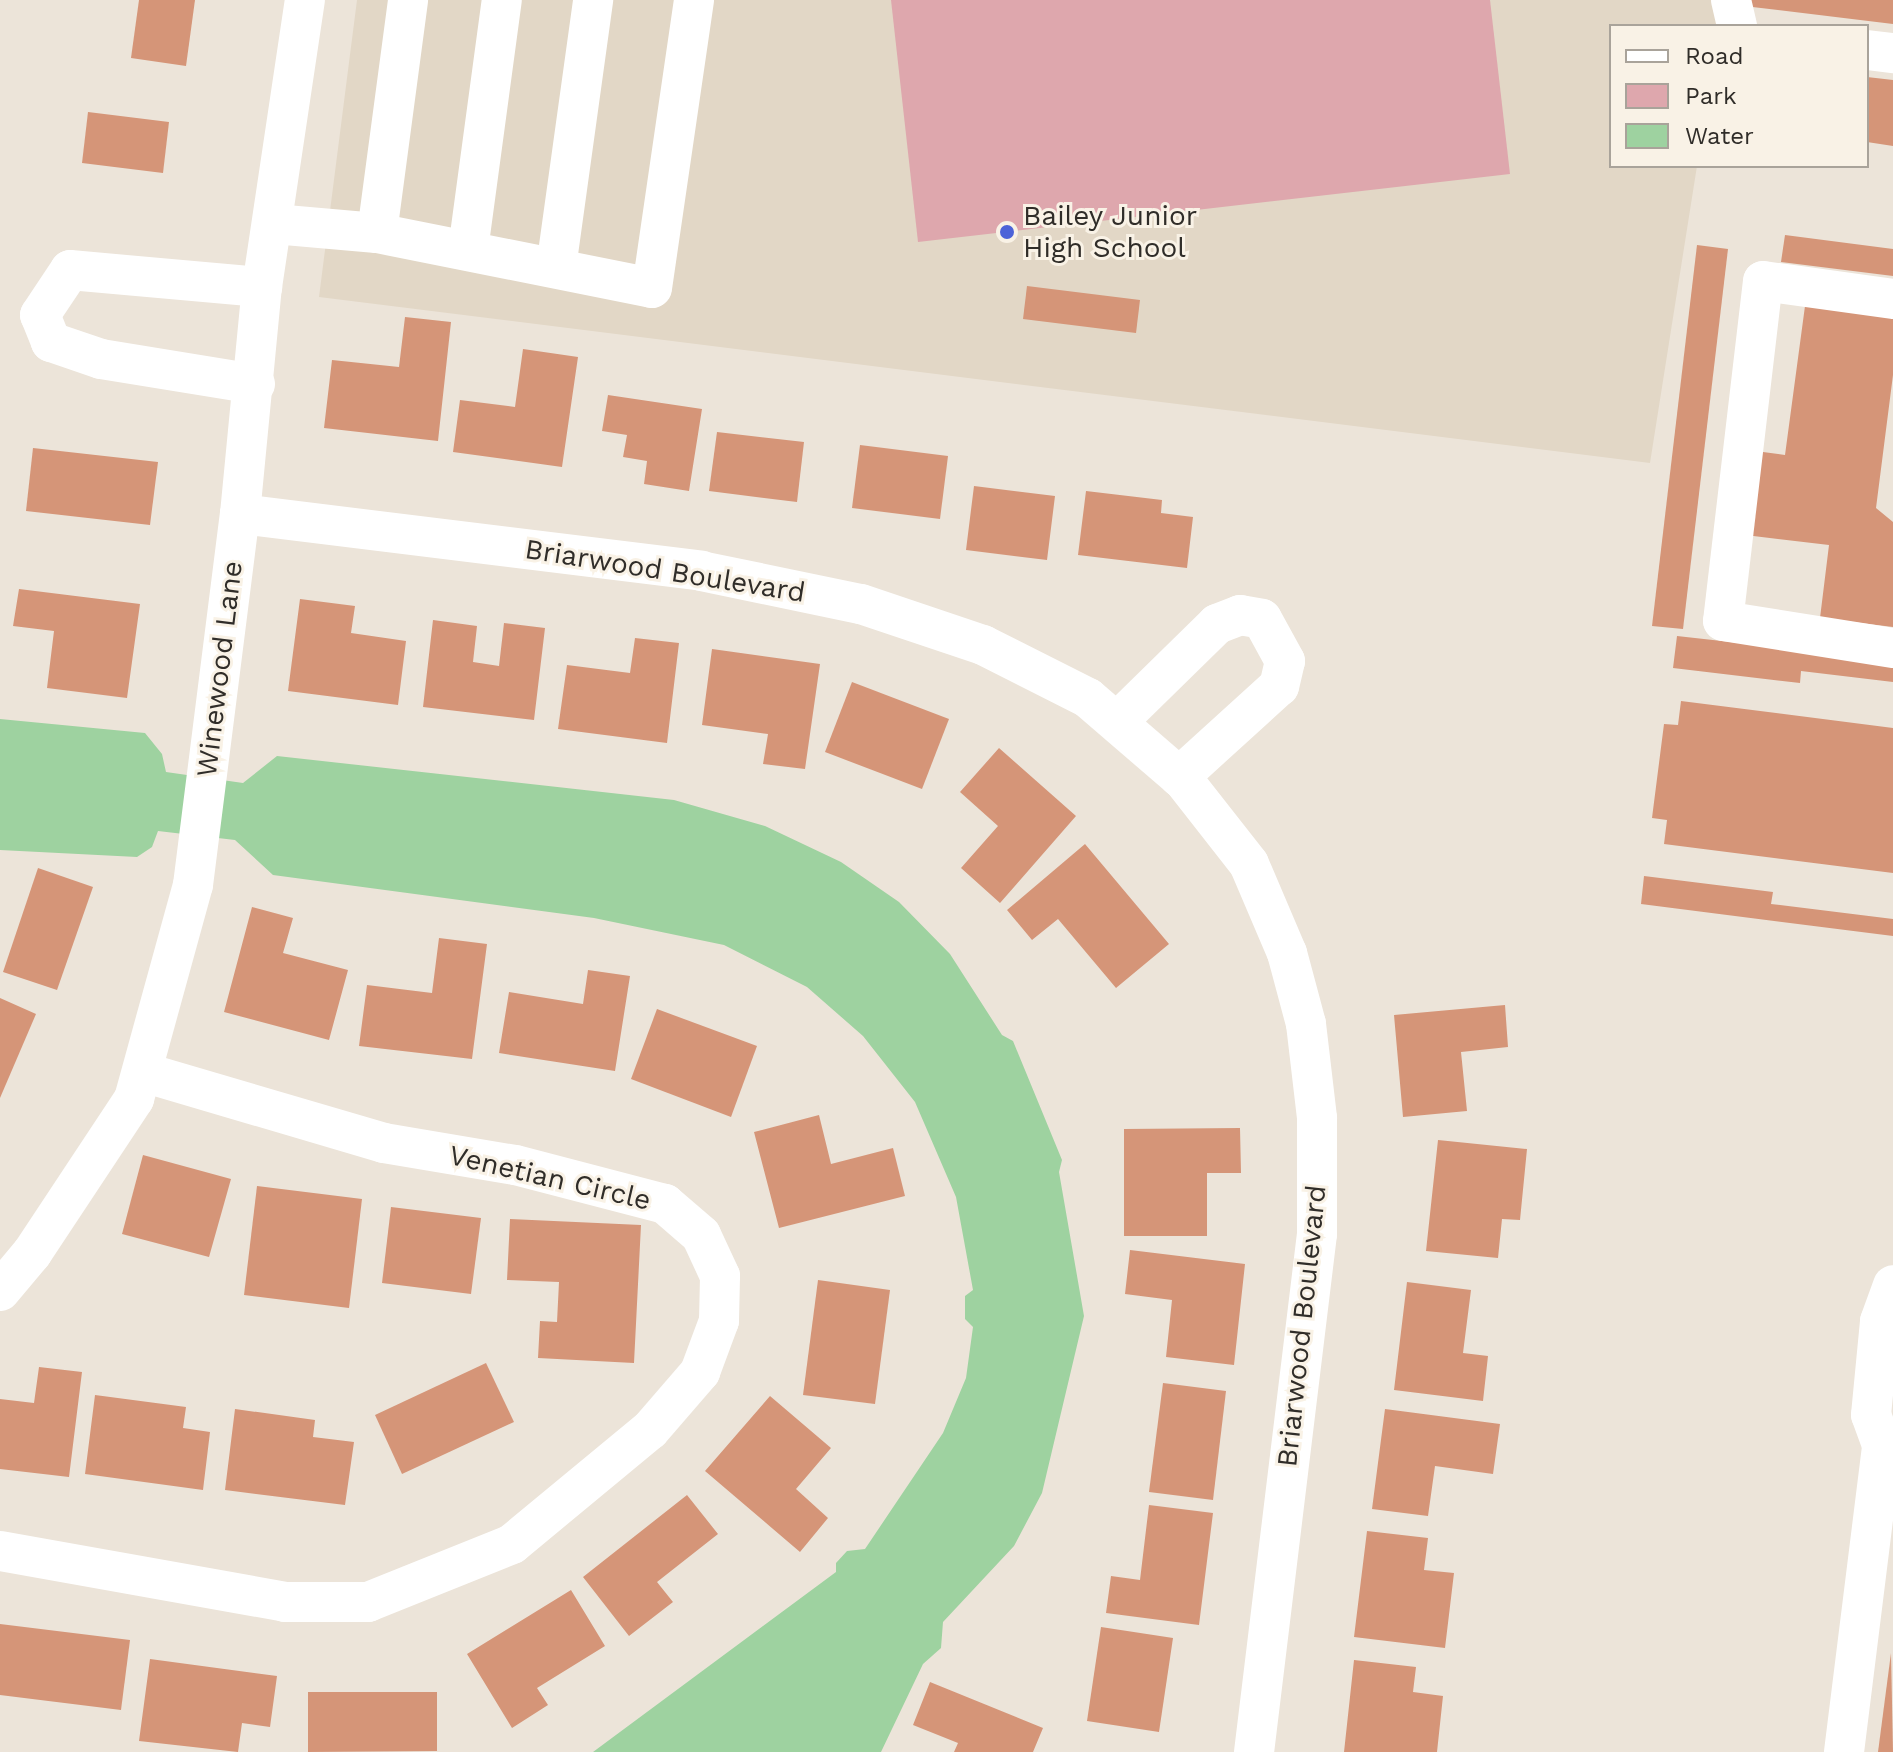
<!DOCTYPE html>
<html>
<head>
<meta charset="utf-8">
<style>
  body { margin:0 }
  #map { position:relative; width:1893px; height:1752px; overflow:hidden; background:#ece4d9; font-family:"Work Sans",sans-serif }
  div>[style] { position:absolute }
  .built>* { inset:0; background:#e2d7c6 }
  .green>* { inset:0; background:#dea7ad }
  .water>* { inset:0; background:#9ed2a0 }
  .building>* { inset:0; background:#d59578 }
  .minor>* { height:40px; margin:-20px; padding:0 20px; transform-origin:20px; border-radius:20px; background:#fff }
  .dots>* { width:22px; height:22px; translate:-50% -50%; box-sizing:border-box; border:4px solid #f9f2e6; border-radius:50% }
  span { translate:-50% -50%; white-space:nowrap; text-align:center; line-height:1.15; -webkit-text-stroke:6px #f9f2e6; paint-order:stroke }
  .poi-label { font-size:28px; color:#302d29 }
  .left { translate:0 -50%; text-align:left }
  .street-label { font-size:28px; color:#302d29 }
  .legend { position:absolute; left:1609px; top:24px; width:260px; height:144px; box-sizing:border-box; background:#f9f2e6; border:2px solid #a9a39a; margin:0; padding:10px 14px; list-style:none; font-size:24px; color:#302d29 }
  .legend li { display:flex; align-items:center; gap:16px; height:40px }
  .legend b { width:40px; border:2px solid #a9a39a }
</style>
</head>
<body>
<div id="map">
  <div class="built">
    <i style="clip-path:polygon(357px 0,1723px 0,1719px 26px,1611px 26px,1611px 166px,1697px 166px,1650px 463px,319px 297px)"></i>
  </div>
  <div class="green">
    <i style="clip-path:polygon(891px 0,1490px 0,1510px 174px,918px 242px)"></i>
  </div>
  <div class="water">
    <i style="clip-path:polygon(0 719px,145px 733px,162px 754px,166px 772px,243px 783px,277px 756px,674px 800px,765px 826px,841px 862px,899px 902px,950px 954px,1002px 1035px,1013px 1041px,1062px 1160px,1059px 1172px,1084px 1316px,1042px 1493px,1014px 1546px,943px 1622px,941px 1648px,923px 1664px,881px 1752px,593px 1752px,836px 1572px,836px 1563px,847px 1551px,865px 1549px,943px 1433px,966px 1378px,973px 1327px,965px 1319px,965px 1296px,973px 1290px,956px 1197px,915px 1102px,863px 1036px,807px 987px,724px 945px,594px 918px,273px 875px,235px 840px,158px 831px,152px 847px,137px 857px,0 850px)"></i>
  </div>
  <div class="building">
    <i style="clip-path:polygon(139px 0,195px 0,186px 66px,131px 58px)"></i>
    <i style="clip-path:polygon(1745px 0,1893px 0,1893px 24px,1744px 6px)"></i>
    <i style="clip-path:polygon(1867px 77px,1893px 80px,1893px 146px,1867px 142px)"></i>
    <i style="clip-path:polygon(88px 112px,169px 122px,163px 173px,82px 163px)"></i>
    <i style="clip-path:polygon(1785px 235px,1893px 249px,1893px 276px,1781px 262px)"></i>
    <i style="clip-path:polygon(1697px 245px,1728px 249px,1683px 629px,1652px 626px)"></i>
    <i style="clip-path:polygon(1027px 286px,1140px 300px,1136px 333px,1023px 319px)"></i>
    <i style="clip-path:polygon(1805px 306px,1893px 317px,1893px 375px,1876px 508px,1893px 522px,1893px 627px,1820px 618px,1829px 545px,1737px 534px,1748px 450px,1785px 455px)"></i>
    <i style="clip-path:polygon(405px 317px,451px 322px,438px 441px,324px 428px,332px 360px,399px 367px)"></i>
    <i style="clip-path:polygon(523px 349px,578px 357px,562px 467px,453px 452px,460px 400px,515px 407px)"></i>
    <i style="clip-path:polygon(608px 395px,702px 409px,689px 491px,644px 484px,647px 461px,623px 457px,627px 435px,602px 431px)"></i>
    <i style="clip-path:polygon(717px 432px,804px 442px,797px 502px,709px 491px)"></i>
    <i style="clip-path:polygon(860px 445px,948px 456px,940px 519px,852px 508px)"></i>
    <i style="clip-path:polygon(33px 448px,158px 462px,150px 525px,26px 511px)"></i>
    <i style="clip-path:polygon(974px 486px,1055px 496px,1047px 560px,966px 550px)"></i>
    <i style="clip-path:polygon(1086px 491px,1162px 500px,1161px 513px,1193px 517px,1187px 568px,1078px 555px)"></i>
    <i style="clip-path:polygon(19px 589px,140px 604px,127px 698px,47px 688px,54px 631px,13px 626px)"></i>
    <i style="clip-path:polygon(300px 599px,355px 606px,351px 633px,406px 641px,398px 705px,288px 691px)"></i>
    <i style="clip-path:polygon(433px 620px,477px 626px,473px 662px,499px 666px,504px 623px,545px 628px,534px 720px,423px 707px)"></i>
    <i style="clip-path:polygon(1677px 636px,1893px 660px,1893px 682px,1801px 671px,1800px 683px,1673px 668px)"></i>
    <i style="clip-path:polygon(635px 638px,679px 643px,667px 743px,558px 729px,567px 665px,630px 673px)"></i>
    <i style="clip-path:polygon(712px 649px,820px 664px,805px 769px,763px 764px,768px 734px,702px 725px)"></i>
    <i style="clip-path:polygon(852px 682px,949px 719px,922px 789px,825px 752px)"></i>
    <i style="clip-path:polygon(1681px 701px,1893px 728px,1893px 873px,1664px 844px,1667px 820px,1652px 818px,1664px 724px,1678px 725px)"></i>
    <i style="clip-path:polygon(999px 748px,1076px 816px,1000px 903px,961px 868px,998px 826px,960px 792px)"></i>
    <i style="clip-path:polygon(1085px 844px,1169px 944px,1116px 988px,1058px 919px,1032px 940px,1007px 910px)"></i>
    <i style="clip-path:polygon(38px 868px,93px 887px,57px 990px,3px 972px)"></i>
    <i style="clip-path:polygon(1644px 876px,1773px 892px,1771px 904px,1893px 919px,1893px 936px,1641px 904px)"></i>
    <i style="clip-path:polygon(252px 907px,293px 918px,283px 953px,348px 970px,329px 1040px,224px 1012px)"></i>
    <i style="clip-path:polygon(439px 938px,487px 944px,472px 1059px,359px 1046px,367px 985px,432px 993px)"></i>
    <i style="clip-path:polygon(588px 970px,630px 976px,615px 1071px,499px 1053px,509px 992px,583px 1004px)"></i>
    <i style="clip-path:polygon(0 998px,36px 1014px,0 1098px)"></i>
    <i style="clip-path:polygon(1505px 1005px,1508px 1047px,1461px 1052px,1467px 1111px,1403px 1117px,1394px 1015px)"></i>
    <i style="clip-path:polygon(657px 1009px,757px 1046px,731px 1117px,631px 1079px)"></i>
    <i style="clip-path:polygon(819px 1115px,831px 1164px,893px 1148px,905px 1196px,779px 1228px,754px 1132px)"></i>
    <i style="clip-path:polygon(1240px 1128px,1241px 1173px,1207px 1173px,1207px 1236px,1124px 1236px,1124px 1129px)"></i>
    <i style="clip-path:polygon(1438px 1140px,1527px 1149px,1520px 1220px,1502px 1219px,1498px 1258px,1426px 1251px)"></i>
    <i style="clip-path:polygon(143px 1155px,231px 1179px,209px 1257px,122px 1234px)"></i>
    <i style="clip-path:polygon(257px 1186px,362px 1199px,349px 1308px,244px 1295px)"></i>
    <i style="clip-path:polygon(391px 1207px,481px 1218px,471px 1294px,382px 1283px)"></i>
    <i style="clip-path:polygon(510px 1219px,641px 1225px,634px 1363px,538px 1358px,540px 1321px,557px 1322px,559px 1282px,507px 1280px)"></i>
    <i style="clip-path:polygon(1130px 1250px,1245px 1264px,1234px 1365px,1166px 1357px,1172px 1300px,1125px 1294px)"></i>
    <i style="clip-path:polygon(818px 1280px,890px 1290px,875px 1404px,803px 1395px)"></i>
    <i style="clip-path:polygon(1407px 1282px,1471px 1290px,1463px 1353px,1488px 1356px,1483px 1401px,1394px 1390px)"></i>
    <i style="clip-path:polygon(486px 1363px,514px 1422px,402px 1474px,375px 1415px)"></i>
    <i style="clip-path:polygon(39px 1367px,82px 1372px,69px 1477px,0 1469px,0 1399px,34px 1403px)"></i>
    <i style="clip-path:polygon(1163px 1383px,1226px 1391px,1213px 1500px,1149px 1492px)"></i>
    <i style="clip-path:polygon(95px 1395px,186px 1407px,183px 1428px,210px 1432px,203px 1490px,85px 1474px)"></i>
    <i style="clip-path:polygon(770px 1396px,831px 1448px,796px 1489px,828px 1518px,800px 1552px,705px 1471px)"></i>
    <i style="clip-path:polygon(235px 1409px,315px 1420px,313px 1437px,354px 1442px,345px 1505px,225px 1490px)"></i>
    <i style="clip-path:polygon(1385px 1409px,1500px 1424px,1493px 1474px,1435px 1466px,1428px 1516px,1372px 1509px)"></i>
    <i style="clip-path:polygon(687px 1495px,718px 1534px,657px 1582px,673px 1602px,629px 1636px,583px 1577px)"></i>
    <i style="clip-path:polygon(1149px 1505px,1213px 1513px,1199px 1625px,1106px 1613px,1111px 1576px,1140px 1580px)"></i>
    <i style="clip-path:polygon(1367px 1531px,1428px 1538px,1424px 1570px,1454px 1573px,1445px 1648px,1354px 1637px)"></i>
    <i style="clip-path:polygon(571px 1590px,605px 1646px,537px 1688px,548px 1705px,512px 1728px,467px 1654px)"></i>
    <i style="clip-path:polygon(0 1624px,130px 1640px,121px 1710px,0 1695px)"></i>
    <i style="clip-path:polygon(1101px 1627px,1173px 1638px,1159px 1732px,1087px 1721px)"></i>
    <i style="clip-path:polygon(1891px 1653px,1893px 1752px,1878px 1752px)"></i>
    <i style="clip-path:polygon(150px 1659px,277px 1676px,270px 1727px,242px 1723px,238px 1752px,139px 1741px)"></i>
    <i style="clip-path:polygon(1354px 1660px,1416px 1667px,1413px 1692px,1443px 1696px,1437px 1752px,1344px 1752px)"></i>
    <i style="clip-path:polygon(930px 1682px,1043px 1728px,1033px 1752px,954px 1752px,958px 1743px,913px 1725px)"></i>
    <i style="clip-path:polygon(308px 1692px,437px 1692px,437px 1751px,308px 1752px)"></i>
  </div>
  <div class="minor">
    <i style="left:1731px;top:0;width:27px;rotate:77deg"></i>
    <i style="left:1867px;top:50px;width:26px;rotate:7deg"></i>
    <i style="left:274px;top:224px;width:103px;rotate:5deg"></i>
    <i style="left:377px;top:233px;width:280px;rotate:11.3deg"></i>
    <i style="left:652px;top:288px;width:291px;rotate:-81.7deg"></i>
    <i style="left:377px;top:233px;width:235px;rotate:-82.4deg"></i>
    <i style="left:468px;top:250px;width:252px;rotate:-82.3deg"></i>
    <i style="left:556px;top:268px;width:271px;rotate:-82.1deg"></i>
    <i style="left:1893px;top:299px;width:131px;rotate:-172.1deg"></i>
    <i style="left:1763px;top:281px;width:342px;rotate:96.7deg"></i>
    <i style="left:1723px;top:621px;width:172px;rotate:9deg"></i>
    <i style="left:255px;top:384px;width:156px;rotate:-170.8deg"></i>
    <i style="left:101px;top:359px;width:53px;rotate:-161.2deg"></i>
    <i style="left:51px;top:342px;width:29px;rotate:-112deg"></i>
    <i style="left:40px;top:315px;width:54px;rotate:-56.3deg"></i>
    <i style="left:70px;top:270px;width:193px;rotate:5.1deg"></i>
    <i style="left:240px;top:514px;width:465px;rotate:7deg"></i>
    <i style="left:701px;top:571px;width:163px;rotate:11.7deg"></i>
    <i style="left:861px;top:604px;width:129px;rotate:18.6deg"></i>
    <i style="left:983px;top:645px;width:118px;rotate:26.8deg"></i>
    <i style="left:1088px;top:698px;width:127px;rotate:40.8deg"></i>
    <i style="left:1184px;top:781px;width:105px;rotate:51.9deg"></i>
    <i style="left:1249px;top:864px;width:97px;rotate:66.9deg"></i>
    <i style="left:1287px;top:953px;width:73px;rotate:75deg"></i>
    <i style="left:1306px;top:1024px;width:95px;rotate:83.3deg"></i>
    <i style="left:1317px;top:1118px;width:116px;rotate:90deg"></i>
    <i style="left:1317px;top:1234px;width:522px;rotate:96.93deg"></i>
    <i style="left:1117px;top:722px;width:140px;rotate:-44.4deg"></i>
    <i style="left:1217px;top:624px;width:25px;rotate:-21deg"></i>
    <i style="left:1240px;top:615px;width:22px;rotate:10deg"></i>
    <i style="left:1262px;top:619px;width:48px;rotate:61.3deg"></i>
    <i style="left:1285px;top:661px;width:26px;rotate:103deg"></i>
    <i style="left:1279px;top:686px;width:135px;rotate:137.7deg"></i>
    <i style="left:0;top:1291px;width:50px;rotate:-49.9deg"></i>
    <i style="left:32px;top:1253px;width:185px;rotate:-56.5deg"></i>
    <i style="left:134px;top:1099px;width:222px;rotate:-74.6deg"></i>
    <i style="left:193px;top:885px;width:374px;rotate:-82.8deg"></i>
    <i style="left:240px;top:514px;width:228px;rotate:-84.5deg"></i>
    <i style="left:262px;top:287px;width:290px;rotate:-81.5deg"></i>
    <i style="left:1882px;top:1445px;width:32px;rotate:-110deg"></i>
    <i style="left:1871px;top:1415px;width:94px;rotate:-84.5deg"></i>
    <i style="left:1880px;top:1321px;width:38px;rotate:-70deg"></i>
    <i style="left:0;top:1551px;width:290px;rotate:10.1deg"></i>
    <i style="left:285px;top:1602px;width:83px"></i>
    <i style="left:368px;top:1602px;width:155px;rotate:-21.9deg"></i>
    <i style="left:512px;top:1544px;width:179px;rotate:-39.6deg"></i>
    <i style="left:650px;top:1430px;width:77px;rotate:-49.2deg"></i>
    <i style="left:700px;top:1372px;width:54px;rotate:-69.6deg"></i>
    <i style="left:719px;top:1321px;width:45px;rotate:-88.7deg"></i>
    <i style="left:720px;top:1276px;width:45px;rotate:-114.9deg"></i>
    <i style="left:701px;top:1235px;width:48px;rotate:-139.3deg"></i>
    <i style="left:665px;top:1204px;width:155px;rotate:-165.4deg"></i>
    <i style="left:515px;top:1165px;width:133px;rotate:-170.5deg"></i>
    <i style="left:384px;top:1143px;width:252px;rotate:-163.6deg"></i>
    <i style="left:1844px;top:1752px;width:309px;rotate:-82.9deg"></i>
    <i style="left:1882px;top:1445px;width:11px;rotate:10deg"></i>
  </div>
  <div class="dots">
    <i style="left:1007px;top:232px;background:#4d63d8"></i>
  </div>
  <div class="poi-label">
    <span class="left" style="left:1023px;top:232px">Bailey Junior<br>High School</span>
  </div>
  <div class="street-label">
    <span style="left:665px;top:571px;rotate:9deg">Briarwood Boulevard</span>
    <span style="left:220px;top:669px;rotate:-83deg">Winewood Lane</span>
    <span style="left:550px;top:1178px;rotate:13deg">Venetian Circle</span>
    <span style="left:1302px;top:1326px;rotate:-84deg">Briarwood Boulevard</span>
  </div>
  <ul class="legend">
  <li><b style="height:10px;background:#fff"></b>Road</li>
  <li><b style="height:22px;background:#dea7ad"></b>Park</li>
  <li><b style="height:22px;background:#9ed2a0"></b>Water</li>
  </ul>
</div>
</body>
</html>
